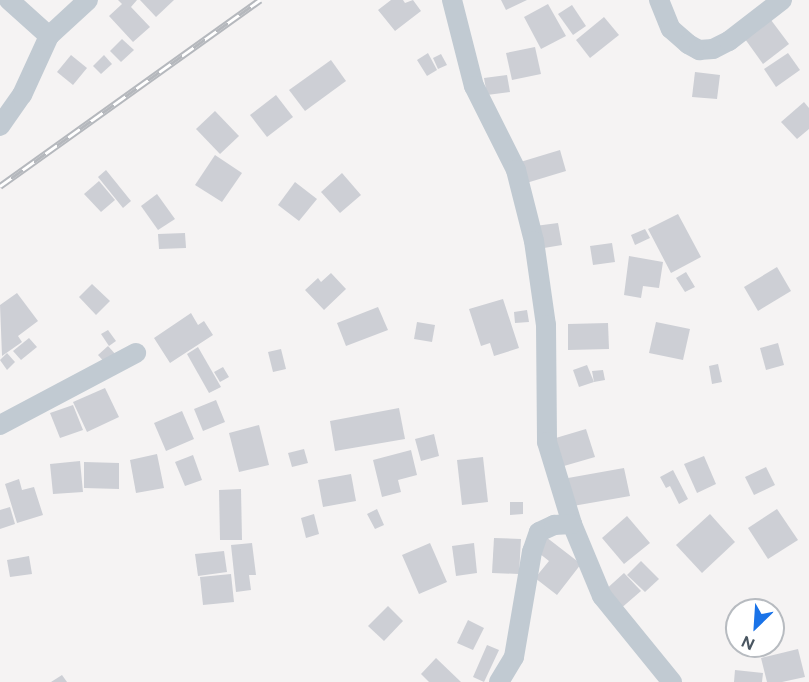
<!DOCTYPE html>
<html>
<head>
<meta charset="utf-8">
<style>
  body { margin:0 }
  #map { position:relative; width:809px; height:682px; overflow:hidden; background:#f5f3f3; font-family:Figtree,sans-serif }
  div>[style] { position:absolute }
  .building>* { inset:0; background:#cdcfd5 }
  .minor>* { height:20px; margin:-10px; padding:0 10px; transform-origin:10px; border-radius:10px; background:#c1cad2 }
  .rail>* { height:7px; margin-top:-3.5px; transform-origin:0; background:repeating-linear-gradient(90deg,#fff 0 14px,#b5b8bd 0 28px); box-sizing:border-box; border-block:2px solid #b5b8bd }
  span { translate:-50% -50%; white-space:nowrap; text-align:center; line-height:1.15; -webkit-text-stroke:4.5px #fff; paint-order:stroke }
  .north { position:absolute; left:725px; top:598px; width:60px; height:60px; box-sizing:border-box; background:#fff; border:2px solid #b7bbc0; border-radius:50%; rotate:205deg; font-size:16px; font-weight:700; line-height:24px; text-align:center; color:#4a5661 }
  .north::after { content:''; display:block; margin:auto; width:21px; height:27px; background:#1a73e8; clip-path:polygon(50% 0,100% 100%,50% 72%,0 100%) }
</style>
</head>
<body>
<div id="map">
  <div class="building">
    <i style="clip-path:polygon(118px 0,137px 0,131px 7px,150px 27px,133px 42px,109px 16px,122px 4px)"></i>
    <i style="clip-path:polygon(140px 0,174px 0,156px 17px)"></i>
    <i style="clip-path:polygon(391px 0,403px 0,405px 3px,413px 0,421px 11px,395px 31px,378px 10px)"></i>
    <i style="clip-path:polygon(501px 0,527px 0,506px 10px)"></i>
    <i style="clip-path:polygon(548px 4px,566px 36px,541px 49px,524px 17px)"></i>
    <i style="clip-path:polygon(572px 5px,586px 26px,573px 35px,558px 14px)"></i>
    <i style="clip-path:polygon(604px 17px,619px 35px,590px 58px,576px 40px)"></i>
    <i style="clip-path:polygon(771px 20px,789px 44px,763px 64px,745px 39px)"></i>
    <i style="clip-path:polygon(122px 39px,134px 50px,121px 62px,110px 51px)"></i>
    <i style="clip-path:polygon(535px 47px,541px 74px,512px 80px,506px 53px)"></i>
    <i style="clip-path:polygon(428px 53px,437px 70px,427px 76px,417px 60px)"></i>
    <i style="clip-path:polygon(788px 53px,800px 70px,776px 87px,764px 69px)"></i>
    <i style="clip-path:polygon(441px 54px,447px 65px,438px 69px,433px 58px)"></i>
    <i style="clip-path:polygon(71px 55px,87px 68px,73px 85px,57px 72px)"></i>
    <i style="clip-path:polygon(104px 55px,112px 64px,101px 74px,93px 66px)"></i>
    <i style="clip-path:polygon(331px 60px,346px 81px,305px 111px,289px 90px)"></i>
    <i style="clip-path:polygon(695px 72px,720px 75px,717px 99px,692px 97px)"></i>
    <i style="clip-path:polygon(507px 75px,510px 92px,487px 95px,484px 78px)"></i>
    <i style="clip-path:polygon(276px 95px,293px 117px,267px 137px,250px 115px)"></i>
    <i style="clip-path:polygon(804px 102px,809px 108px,809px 129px,797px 139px,781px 122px)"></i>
    <i style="clip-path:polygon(215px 111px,239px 136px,220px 154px,196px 129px)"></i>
    <i style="clip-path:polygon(560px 150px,566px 171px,523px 184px,517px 163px)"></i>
    <i style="clip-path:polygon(215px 155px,242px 173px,222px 202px,195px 185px)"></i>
    <i style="clip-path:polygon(106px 170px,131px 201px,123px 208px,98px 177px)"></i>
    <i style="clip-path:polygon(342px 173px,361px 195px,340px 213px,321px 192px)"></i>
    <i style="clip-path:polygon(99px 181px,115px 200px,101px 212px,84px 194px)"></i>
    <i style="clip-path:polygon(295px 182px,317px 199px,299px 221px,278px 205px)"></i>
    <i style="clip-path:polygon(157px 194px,175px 219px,158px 230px,141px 206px)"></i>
    <i style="clip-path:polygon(678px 214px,701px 257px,671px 273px,648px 229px)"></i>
    <i style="clip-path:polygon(558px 223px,562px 245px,538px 249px,535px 226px)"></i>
    <i style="clip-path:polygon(645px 229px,650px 238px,635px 245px,631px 235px)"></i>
    <i style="clip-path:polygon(185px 233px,186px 248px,159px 249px,158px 234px)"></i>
    <i style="clip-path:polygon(612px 243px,615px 262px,593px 265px,590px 246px)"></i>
    <i style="clip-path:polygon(629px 256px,663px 262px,659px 288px,643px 286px,641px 298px,624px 295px)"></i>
    <i style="clip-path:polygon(777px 267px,791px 291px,758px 311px,744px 287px)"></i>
    <i style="clip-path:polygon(686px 272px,695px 287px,685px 292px,676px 278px)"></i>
    <i style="clip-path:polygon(331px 273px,346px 289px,324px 310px,305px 290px,318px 278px,321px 282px)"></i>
    <i style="clip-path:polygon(92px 284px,110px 301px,96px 315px,79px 297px)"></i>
    <i style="clip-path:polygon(17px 293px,38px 321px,18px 336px,22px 342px,2px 356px,0 305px)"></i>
    <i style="clip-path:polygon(503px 299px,519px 348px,494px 356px,490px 343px,481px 346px,469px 309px)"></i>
    <i style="clip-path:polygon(378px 307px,388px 330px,346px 346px,337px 323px)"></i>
    <i style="clip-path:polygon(527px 310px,529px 322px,515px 323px,514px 312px)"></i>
    <i style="clip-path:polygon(191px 313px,198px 325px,204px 321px,213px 335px,170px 363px,154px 338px)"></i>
    <i style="clip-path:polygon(417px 322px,435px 325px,432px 342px,414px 339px)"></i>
    <i style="clip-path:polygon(656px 322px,690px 329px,683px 360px,649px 353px)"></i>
    <i style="clip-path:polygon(608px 323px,609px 349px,568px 350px,568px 324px)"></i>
    <i style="clip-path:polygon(108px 330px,116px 341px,109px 346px,101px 334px)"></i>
    <i style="clip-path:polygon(29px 338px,37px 347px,21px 360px,13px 351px)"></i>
    <i style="clip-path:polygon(778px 343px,784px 365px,766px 370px,760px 348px)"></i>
    <i style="clip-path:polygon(108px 346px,117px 356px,107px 365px,98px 355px)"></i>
    <i style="clip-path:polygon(198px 347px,221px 387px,209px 393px,187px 354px)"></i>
    <i style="clip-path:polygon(281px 349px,286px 369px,273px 372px,268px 352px)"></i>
    <i style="clip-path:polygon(7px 353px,15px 362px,7px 370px,0 360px)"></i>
    <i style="clip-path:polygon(718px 364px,722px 382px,712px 384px,709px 366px)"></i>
    <i style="clip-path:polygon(587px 365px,594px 382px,579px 387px,573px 370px)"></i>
    <i style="clip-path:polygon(223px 367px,229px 377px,220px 382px,214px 372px)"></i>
    <i style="clip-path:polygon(603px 370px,605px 380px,594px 382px,592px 371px)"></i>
    <i style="clip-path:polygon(105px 388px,119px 417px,87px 432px,73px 402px)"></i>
    <i style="clip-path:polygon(216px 400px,225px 422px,203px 431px,194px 409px)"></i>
    <i style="clip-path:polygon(73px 405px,83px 430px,60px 438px,50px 413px)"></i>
    <i style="clip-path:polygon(399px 408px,405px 439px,335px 451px,330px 421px)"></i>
    <i style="clip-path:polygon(182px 411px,194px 439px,166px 451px,154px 423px)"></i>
    <i style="clip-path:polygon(259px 425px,269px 465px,239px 472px,229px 433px)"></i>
    <i style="clip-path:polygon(586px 429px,595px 457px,557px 468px,549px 440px)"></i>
    <i style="clip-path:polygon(434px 434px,439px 456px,421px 461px,415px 439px)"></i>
    <i style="clip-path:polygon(304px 449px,308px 463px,292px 467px,288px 453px)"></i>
    <i style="clip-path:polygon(411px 450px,417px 475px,398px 480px,401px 492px,382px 497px,373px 460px)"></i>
    <i style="clip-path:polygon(157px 454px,164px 488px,136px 493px,130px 460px)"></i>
    <i style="clip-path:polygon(193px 455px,202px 480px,185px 486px,175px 462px)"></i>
    <i style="clip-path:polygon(704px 456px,716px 484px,697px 493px,684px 464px)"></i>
    <i style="clip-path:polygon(483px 457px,488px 502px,462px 505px,457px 460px)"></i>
    <i style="clip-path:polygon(80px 461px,83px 492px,53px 494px,50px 464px)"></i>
    <i style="clip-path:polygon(84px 462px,119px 463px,119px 489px,84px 488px)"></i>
    <i style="clip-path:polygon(766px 467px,775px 485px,754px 495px,745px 477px)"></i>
    <i style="clip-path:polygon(624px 468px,630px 496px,573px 506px,568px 478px)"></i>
    <i style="clip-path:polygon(673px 470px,688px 499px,679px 504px,670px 486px,666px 488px,660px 477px)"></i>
    <i style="clip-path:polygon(351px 474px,356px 501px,323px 507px,318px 480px)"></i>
    <i style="clip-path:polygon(19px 479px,22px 490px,34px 487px,43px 515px,17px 523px,5px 484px)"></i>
    <i style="clip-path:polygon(241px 489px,242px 540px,220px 540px,219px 490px)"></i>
    <i style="clip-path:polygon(510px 502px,523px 502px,523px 514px,510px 515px)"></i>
    <i style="clip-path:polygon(10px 507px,15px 524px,0 529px,0 510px)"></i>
    <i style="clip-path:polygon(377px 509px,384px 525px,375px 529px,367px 514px)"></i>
    <i style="clip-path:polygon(777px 509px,798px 540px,768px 559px,748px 528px)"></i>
    <i style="clip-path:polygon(314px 514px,319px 534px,306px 538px,301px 518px)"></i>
    <i style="clip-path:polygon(710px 514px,735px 542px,702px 573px,676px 545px)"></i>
    <i style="clip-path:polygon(627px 516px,650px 543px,624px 564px,602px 538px)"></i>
    <i style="clip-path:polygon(546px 537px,581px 564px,557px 595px,535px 578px,549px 561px,535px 550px)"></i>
    <i style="clip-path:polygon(494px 538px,521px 539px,519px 574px,492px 573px)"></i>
    <i style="clip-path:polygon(252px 543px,256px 575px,249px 575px,251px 590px,236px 592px,231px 545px)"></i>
    <i style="clip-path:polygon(430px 543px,447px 582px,419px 594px,402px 555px)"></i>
    <i style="clip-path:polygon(474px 543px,477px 573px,456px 576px,452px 546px)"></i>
    <i style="clip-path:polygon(224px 551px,227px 572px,198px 576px,195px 554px)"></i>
    <i style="clip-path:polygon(29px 556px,32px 574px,10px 577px,7px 560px)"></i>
    <i style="clip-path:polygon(641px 561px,659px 579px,645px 592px,627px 575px)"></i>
    <i style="clip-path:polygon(624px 573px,641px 591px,619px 610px,603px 592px)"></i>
    <i style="clip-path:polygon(231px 574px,234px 602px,203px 605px,200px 577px)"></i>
    <i style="clip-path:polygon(388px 606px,403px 621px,384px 641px,368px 626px)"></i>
    <i style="clip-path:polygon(468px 620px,484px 628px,473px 650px,457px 643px)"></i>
    <i style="clip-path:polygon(487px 645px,499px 650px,484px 682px,473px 677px)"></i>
    <i style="clip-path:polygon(798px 649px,805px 677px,782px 682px,767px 682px,761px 658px)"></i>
    <i style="clip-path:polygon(436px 658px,461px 682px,429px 682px,421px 674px)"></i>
    <i style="clip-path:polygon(735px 670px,763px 673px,762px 682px,734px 682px)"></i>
    <i style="clip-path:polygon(62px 675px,67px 682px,51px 682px)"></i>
  </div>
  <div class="minor">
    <i style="left:9px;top:0;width:54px;rotate:42deg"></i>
    <i style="left:452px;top:0;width:89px;rotate:75.7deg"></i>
    <i style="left:474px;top:86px;width:94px;rotate:63.4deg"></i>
    <i style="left:516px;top:170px;width:73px;rotate:75.8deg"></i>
    <i style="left:534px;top:241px;width:85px;rotate:81.9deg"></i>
    <i style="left:546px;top:325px;width:117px;rotate:89.5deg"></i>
    <i style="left:547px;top:442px;width:86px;rotate:73deg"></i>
    <i style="left:572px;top:524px;width:78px;rotate:67.4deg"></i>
    <i style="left:602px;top:596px;width:111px;rotate:50.9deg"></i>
    <i style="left:659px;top:0;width:31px;rotate:68deg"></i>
    <i style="left:671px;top:29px;width:23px;rotate:41deg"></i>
    <i style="left:688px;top:44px;width:13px;rotate:29deg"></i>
    <i style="left:699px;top:50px;width:14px;rotate:-4deg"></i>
    <i style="left:713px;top:49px;width:18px;rotate:-27deg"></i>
    <i style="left:729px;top:41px;width:67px;rotate:-37.7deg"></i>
    <i style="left:0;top:126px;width:38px;rotate:-55deg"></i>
    <i style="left:22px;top:95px;width:65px;rotate:-65.4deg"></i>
    <i style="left:49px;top:36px;width:53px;rotate:-42.7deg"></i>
    <i style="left:0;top:425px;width:154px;rotate:-27.9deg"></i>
    <i style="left:499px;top:682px;width:29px;rotate:-59deg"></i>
    <i style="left:514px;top:657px;width:107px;rotate:-80.3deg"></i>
    <i style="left:532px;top:552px;width:21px;rotate:-71deg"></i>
    <i style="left:539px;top:532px;width:17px;rotate:-25deg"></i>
    <i style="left:554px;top:525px;width:18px;rotate:-3deg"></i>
  </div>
  <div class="rail">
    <i style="left:0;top:186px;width:320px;rotate:-35.6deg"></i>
  </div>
  <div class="north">N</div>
</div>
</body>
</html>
